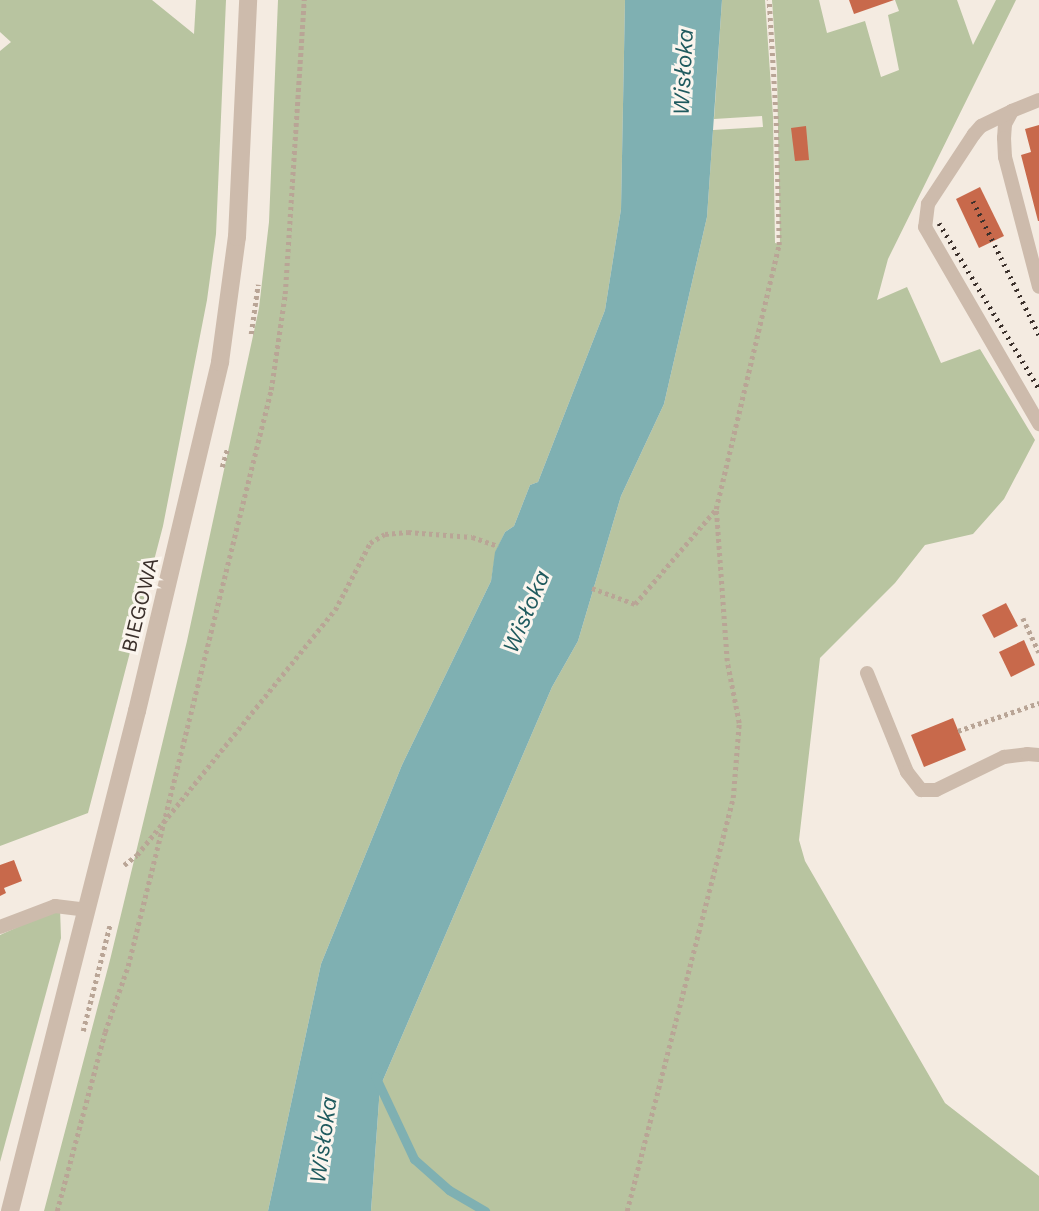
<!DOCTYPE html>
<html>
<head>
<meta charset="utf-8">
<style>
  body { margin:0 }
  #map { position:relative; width:1039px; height:1211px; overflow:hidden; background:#f4ebe1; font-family:"Work Sans",sans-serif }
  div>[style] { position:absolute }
  .green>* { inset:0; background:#b8c4a0 }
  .water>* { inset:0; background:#7fb0b2 }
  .stream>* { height:9px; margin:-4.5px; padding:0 4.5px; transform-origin:4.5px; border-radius:4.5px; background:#7fb0b2 }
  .building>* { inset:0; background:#c8694b }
  .path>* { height:4.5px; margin-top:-2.25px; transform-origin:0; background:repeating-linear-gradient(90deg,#b9a596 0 3.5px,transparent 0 7px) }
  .lane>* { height:14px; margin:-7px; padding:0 7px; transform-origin:7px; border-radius:7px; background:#cdbbac }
  .street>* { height:18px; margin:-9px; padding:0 9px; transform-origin:9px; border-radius:9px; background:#cdbbac }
  .rail>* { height:5px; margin-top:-2.5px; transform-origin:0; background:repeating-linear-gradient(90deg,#3b302b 0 2px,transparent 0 7px) }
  span { translate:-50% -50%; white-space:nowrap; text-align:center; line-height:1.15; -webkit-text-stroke:6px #fbf5ee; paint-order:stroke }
  .street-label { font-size:21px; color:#3b302b }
  .water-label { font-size:23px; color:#1f5a5e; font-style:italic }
</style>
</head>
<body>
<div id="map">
  <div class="green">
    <i style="clip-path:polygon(0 0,152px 0,194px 34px,196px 0,226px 0,216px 234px,207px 300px,163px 526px,88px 813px,0 846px,0 51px,11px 42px,0 32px)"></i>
    <i style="clip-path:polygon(278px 0,625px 0,621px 209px,605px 310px,538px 482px,530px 485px,514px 526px,505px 532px,496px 551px,491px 581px,402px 765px,321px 964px,268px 1211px,44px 1211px,110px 960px,187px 641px,259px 308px,269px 222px)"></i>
    <i style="clip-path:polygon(722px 0,765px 0,773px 116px,775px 243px,780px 244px,777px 71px,772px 0,819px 0,827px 33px,865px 21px,881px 77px,899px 70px,888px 15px,899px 11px,895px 0,957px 0,973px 45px,996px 0,1016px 0,888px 259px,877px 300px,907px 287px,941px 363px,980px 349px,1035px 440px,1004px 499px,973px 534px,925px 545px,895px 583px,820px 658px,799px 840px,805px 861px,945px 1103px,1039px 1176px,1039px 1211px,371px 1211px,380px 1087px,552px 687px,578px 641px,621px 496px,664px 404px,707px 217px,713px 130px,763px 127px,762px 116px,714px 119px)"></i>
    <i style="clip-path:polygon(60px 908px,61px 938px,0 1162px,0 935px)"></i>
  </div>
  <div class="water">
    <i style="clip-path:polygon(625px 0,722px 0,707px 217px,664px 404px,621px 496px,578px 641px,552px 687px,380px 1087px,371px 1211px,268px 1211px,321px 964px,402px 765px,491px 581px,495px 552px,505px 532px,514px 526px,530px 485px,538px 482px,605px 310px,621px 209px)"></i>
  </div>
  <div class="stream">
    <i style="left:375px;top:1076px;width:92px;rotate:64.8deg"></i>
    <i style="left:414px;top:1159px;width:47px;rotate:41.5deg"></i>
    <i style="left:449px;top:1190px;width:42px;rotate:30.3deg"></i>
  </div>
  <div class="building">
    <i style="clip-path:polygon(849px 0,894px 0,854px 14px)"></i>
    <i style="clip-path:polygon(1039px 125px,1039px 221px,1038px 221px,1021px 155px,1031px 152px,1025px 129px)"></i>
    <i style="clip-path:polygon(806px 126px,809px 160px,795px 161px,791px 128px)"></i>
    <i style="clip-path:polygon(980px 187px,1004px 236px,979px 248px,956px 199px)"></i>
    <i style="clip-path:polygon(1006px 603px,1018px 626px,994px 638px,982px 615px)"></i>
    <i style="clip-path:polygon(1024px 640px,1035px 665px,1011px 677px,999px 652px)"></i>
    <i style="clip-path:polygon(953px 718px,966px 750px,924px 767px,911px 735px)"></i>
    <i style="clip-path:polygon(14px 860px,22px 881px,4px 888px,6px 893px,0 896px,0 865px)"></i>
  </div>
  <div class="path">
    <i style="left:251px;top:334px;width:50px;rotate:-82deg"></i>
    <i style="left:222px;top:467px;width:19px;rotate:-74deg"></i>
    <i style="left:592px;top:588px;width:46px;rotate:20.4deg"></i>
    <i style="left:635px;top:604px;width:125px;rotate:-49.5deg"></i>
    <i style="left:1023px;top:618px;width:38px;rotate:65deg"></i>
    <i style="left:958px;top:731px;width:86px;rotate:-19.1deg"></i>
    <i style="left:124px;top:865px;width:16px;rotate:-38deg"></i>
    <i style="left:137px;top:855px;width:315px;rotate:-51.1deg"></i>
    <i style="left:335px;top:610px;width:76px;rotate:-62.4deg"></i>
    <i style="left:370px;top:543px;width:17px;rotate:-31deg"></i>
    <i style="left:385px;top:534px;width:23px;rotate:-5deg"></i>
    <i style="left:408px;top:532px;width:64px;rotate:4.5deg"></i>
    <i style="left:472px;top:537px;width:28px;rotate:19deg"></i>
    <i style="left:83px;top:1031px;width:110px;rotate:-75.8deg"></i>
    <i style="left:57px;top:1211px;width:185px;rotate:-75deg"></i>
    <i style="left:105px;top:1032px;width:70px;rotate:-70.8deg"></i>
    <i style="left:128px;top:966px;width:593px;rotate:-76.06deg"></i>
    <i style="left:271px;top:390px;width:97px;rotate:-81.7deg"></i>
    <i style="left:285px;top:294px;width:295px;rotate:-86.3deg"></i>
    <i style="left:627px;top:1211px;width:426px;rotate:-75.6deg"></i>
    <i style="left:733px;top:798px;width:75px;rotate:-85.4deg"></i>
    <i style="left:739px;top:723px;width:63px;rotate:-101deg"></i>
    <i style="left:727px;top:661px;width:152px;rotate:-94.1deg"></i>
    <i style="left:716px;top:509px;width:271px;rotate:-76.6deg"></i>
    <i style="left:779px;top:245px;width:126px;rotate:-91.4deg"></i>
    <i style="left:776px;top:119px;width:119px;rotate:-93.4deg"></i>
  </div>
  <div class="lane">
    <i style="left:1039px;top:100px;width:29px;rotate:158deg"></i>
    <i style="left:1012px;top:111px;width:15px;rotate:118deg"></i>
    <i style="left:1005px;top:124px;width:14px;rotate:94deg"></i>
    <i style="left:1004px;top:138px;width:19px;rotate:87deg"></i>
    <i style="left:1005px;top:157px;width:134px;rotate:75.3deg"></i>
    <i style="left:1012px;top:111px;width:34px;rotate:154deg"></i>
    <i style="left:981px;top:126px;width:11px;rotate:131deg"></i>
    <i style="left:974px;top:134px;width:84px;rotate:123.3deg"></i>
    <i style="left:928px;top:204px;width:23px;rotate:97deg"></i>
    <i style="left:925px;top:227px;width:228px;rotate:59.9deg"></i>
    <i style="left:867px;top:673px;width:107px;rotate:68deg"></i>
    <i style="left:907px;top:772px;width:23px;rotate:52deg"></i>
    <i style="left:921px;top:790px;width:15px"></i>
    <i style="left:936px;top:790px;width:76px;rotate:-25.9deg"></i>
    <i style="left:1004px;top:757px;width:23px;rotate:-7deg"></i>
    <i style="left:1027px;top:754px;width:12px;rotate:5deg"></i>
    <i style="left:0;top:927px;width:59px;rotate:-20.9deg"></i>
    <i style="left:55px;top:906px;width:33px;rotate:7deg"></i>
  </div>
  <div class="street">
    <i style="left:10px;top:1211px;width:516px;rotate:-75.75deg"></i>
    <i style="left:137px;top:711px;width:359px;rotate:-76.6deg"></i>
    <i style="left:220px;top:362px;width:126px;rotate:-82.3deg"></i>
    <i style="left:237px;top:237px;width:237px;rotate:-87.3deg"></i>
  </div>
  <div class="rail">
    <i style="left:973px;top:201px;width:149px;rotate:63.8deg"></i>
    <i style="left:939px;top:223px;width:194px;rotate:58.9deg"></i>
  </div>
  <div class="street-label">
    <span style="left:140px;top:605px;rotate:-76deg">BIEGOWA</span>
  </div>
  <div class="water-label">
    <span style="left:684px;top:72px;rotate:-87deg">Wisłoka</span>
    <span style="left:527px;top:612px;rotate:-67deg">Wisłoka</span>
    <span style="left:324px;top:1140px;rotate:-82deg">Wisłoka</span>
  </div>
</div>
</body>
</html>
